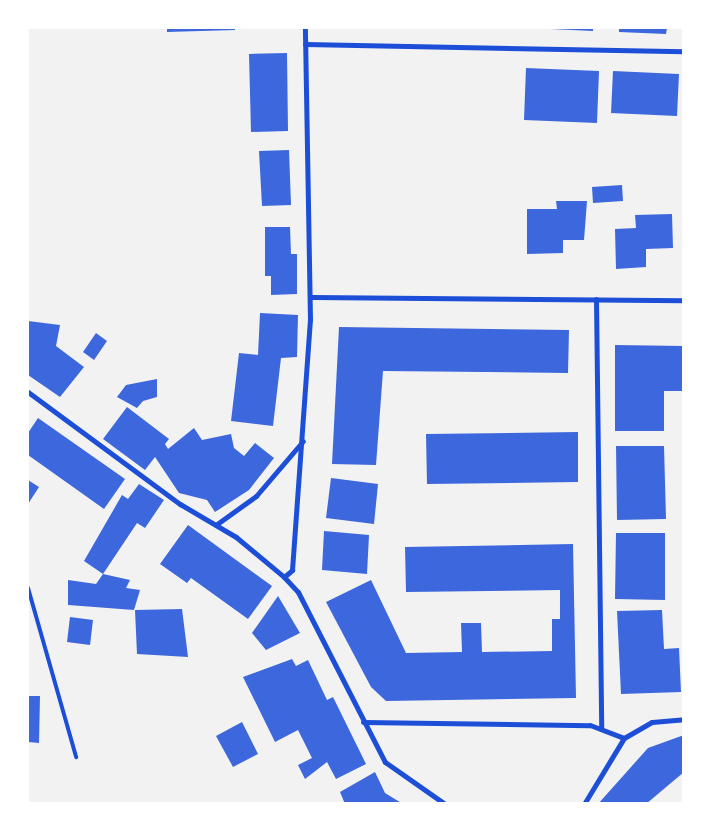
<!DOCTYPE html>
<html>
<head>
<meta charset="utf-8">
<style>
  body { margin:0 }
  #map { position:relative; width:711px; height:831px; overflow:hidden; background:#f2f2f2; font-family:"Titillium Web",sans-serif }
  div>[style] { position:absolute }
  .building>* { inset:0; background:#3d67dc }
  .service>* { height:4px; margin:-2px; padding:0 2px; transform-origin:2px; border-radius:2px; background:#1d4ed8 }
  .minor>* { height:5px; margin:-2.5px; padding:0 2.5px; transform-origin:2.5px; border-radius:2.5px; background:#1d4ed8 }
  span { translate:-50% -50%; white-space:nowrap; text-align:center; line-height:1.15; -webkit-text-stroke:5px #fff; paint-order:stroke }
  .frame { position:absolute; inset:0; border:29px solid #fff; pointer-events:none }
</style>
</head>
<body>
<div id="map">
  <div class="building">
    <i style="clip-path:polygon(167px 28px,235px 28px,235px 30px,167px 32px)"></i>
    <i style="clip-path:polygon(529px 28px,593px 28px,593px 31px)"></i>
    <i style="clip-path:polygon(619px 28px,667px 28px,666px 34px,619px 32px)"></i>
    <i style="clip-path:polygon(287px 53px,288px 131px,251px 132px,249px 54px)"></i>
    <i style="clip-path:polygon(526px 68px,599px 71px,597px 123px,524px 120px)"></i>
    <i style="clip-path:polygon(613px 71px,679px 74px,677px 116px,611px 113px)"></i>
    <i style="clip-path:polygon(289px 150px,291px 205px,262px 206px,259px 151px)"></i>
    <i style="clip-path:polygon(622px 185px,623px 201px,593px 203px,592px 187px)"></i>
    <i style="clip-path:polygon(556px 201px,587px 201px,584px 240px,563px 240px,563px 253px,527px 254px,527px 209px,557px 209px)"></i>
    <i style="clip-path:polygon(672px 214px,673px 248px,646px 249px,646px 267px,616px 269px,615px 229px,636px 228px,635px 215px)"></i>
    <i style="clip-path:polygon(265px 227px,290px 227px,291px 254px,297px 254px,297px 294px,271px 295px,271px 276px,265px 276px)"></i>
    <i style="clip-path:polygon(260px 313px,298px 315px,297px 357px,281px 358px,273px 426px,231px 421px,239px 353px,258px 355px)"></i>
    <i style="clip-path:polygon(28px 321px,60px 325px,56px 346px,84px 367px,60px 397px,28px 375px)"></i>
    <i style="clip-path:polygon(339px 327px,569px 330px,568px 373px,383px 371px,376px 465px,332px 464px)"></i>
    <i style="clip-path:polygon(96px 333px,107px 341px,94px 360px,83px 352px)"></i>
    <i style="clip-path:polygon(615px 345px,684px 346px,684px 391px,664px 391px,664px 431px,615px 431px)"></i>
    <i style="clip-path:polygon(157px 379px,157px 397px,143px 401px,137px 408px,117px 397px,126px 385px)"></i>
    <i style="clip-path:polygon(127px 407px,169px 439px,165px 444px,168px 449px,194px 428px,202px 440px,231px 434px,234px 448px,244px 456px,255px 443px,274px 458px,249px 490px,215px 512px,207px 500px,179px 493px,155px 457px,145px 470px,103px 439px)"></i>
    <i style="clip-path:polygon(38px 418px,125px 479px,104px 509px,28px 455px,28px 433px)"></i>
    <i style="clip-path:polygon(578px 432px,578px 482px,427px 484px,426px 434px)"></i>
    <i style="clip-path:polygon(616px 446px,664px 446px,666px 519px,617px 520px)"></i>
    <i style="clip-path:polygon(331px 478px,378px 484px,374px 524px,326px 518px)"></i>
    <i style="clip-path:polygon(28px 480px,39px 487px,28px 504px)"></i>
    <i style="clip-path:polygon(139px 484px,164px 500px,145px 528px,137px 523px,103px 574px,84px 561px,122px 495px,128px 499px)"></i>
    <i style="clip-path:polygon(188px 525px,272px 586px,248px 619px,191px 578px,187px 583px,160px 564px)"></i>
    <i style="clip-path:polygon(324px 531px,369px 535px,367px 574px,322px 570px)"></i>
    <i style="clip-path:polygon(616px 533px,665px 533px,665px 600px,615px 599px)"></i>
    <i style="clip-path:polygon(573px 544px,576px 698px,386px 701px,371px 687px,326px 602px,371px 580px,406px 653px,462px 652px,461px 623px,481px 623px,482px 652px,552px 651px,552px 619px,560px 619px,560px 590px,406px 592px,405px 547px)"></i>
    <i style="clip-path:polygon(103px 574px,130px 580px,126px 588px,140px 590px,134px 610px,68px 605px,68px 580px,96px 584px)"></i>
    <i style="clip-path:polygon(278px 596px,300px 633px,266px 650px,252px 633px)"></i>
    <i style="clip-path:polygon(182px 609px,188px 657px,137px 654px,135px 610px)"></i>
    <i style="clip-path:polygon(662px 610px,664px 649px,679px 648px,681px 692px,621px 694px,617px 611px)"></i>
    <i style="clip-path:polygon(70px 617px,93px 620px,90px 645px,67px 642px)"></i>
    <i style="clip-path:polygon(292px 659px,296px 666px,308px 660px,327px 700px,333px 697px,366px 764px,336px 779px,327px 762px,305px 779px,298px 765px,312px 758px,298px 730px,275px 742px,243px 677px)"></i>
    <i style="clip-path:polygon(28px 696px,40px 696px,39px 743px,28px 742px)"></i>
    <i style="clip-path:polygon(242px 722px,258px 754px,233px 767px,216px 736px)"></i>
    <i style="clip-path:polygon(684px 735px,684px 772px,646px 804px,598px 804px,648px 748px)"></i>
    <i style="clip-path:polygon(375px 772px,385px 793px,403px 804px,345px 804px,340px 792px)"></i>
  </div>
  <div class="service">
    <i style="left:28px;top:588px;width:176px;rotate:74.1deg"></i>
  </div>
  <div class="minor">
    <i style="left:305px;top:44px;width:379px;rotate:1.1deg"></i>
    <i style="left:311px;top:297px;width:373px;rotate:0.5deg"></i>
    <i style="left:596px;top:299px;width:430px;rotate:89.3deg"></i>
    <i style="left:28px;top:392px;width:189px;rotate:36.4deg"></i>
    <i style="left:180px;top:504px;width:65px;rotate:30.5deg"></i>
    <i style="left:236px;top:537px;width:62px;rotate:39.8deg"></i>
    <i style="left:284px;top:577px;width:21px;rotate:47deg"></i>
    <i style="left:298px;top:592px;width:191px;rotate:62.9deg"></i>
    <i style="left:385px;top:762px;width:73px;rotate:35deg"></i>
    <i style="left:217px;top:524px;width:48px;rotate:-35.7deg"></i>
    <i style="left:256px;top:496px;width:72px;rotate:-49.5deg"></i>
    <i style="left:284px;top:577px;width:11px;rotate:-41deg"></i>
    <i style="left:292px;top:570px;width:251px;rotate:-85.9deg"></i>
    <i style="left:310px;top:320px;width:292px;rotate:-91deg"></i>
    <i style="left:363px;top:722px;width:227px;rotate:0.8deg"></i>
    <i style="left:590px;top:725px;width:36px;rotate:21deg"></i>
    <i style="left:584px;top:804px;width:77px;rotate:-58.8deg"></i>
    <i style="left:624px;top:738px;width:32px;rotate:-30deg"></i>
    <i style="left:652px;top:722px;width:32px;rotate:-5deg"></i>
  </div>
  <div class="frame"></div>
</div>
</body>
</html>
